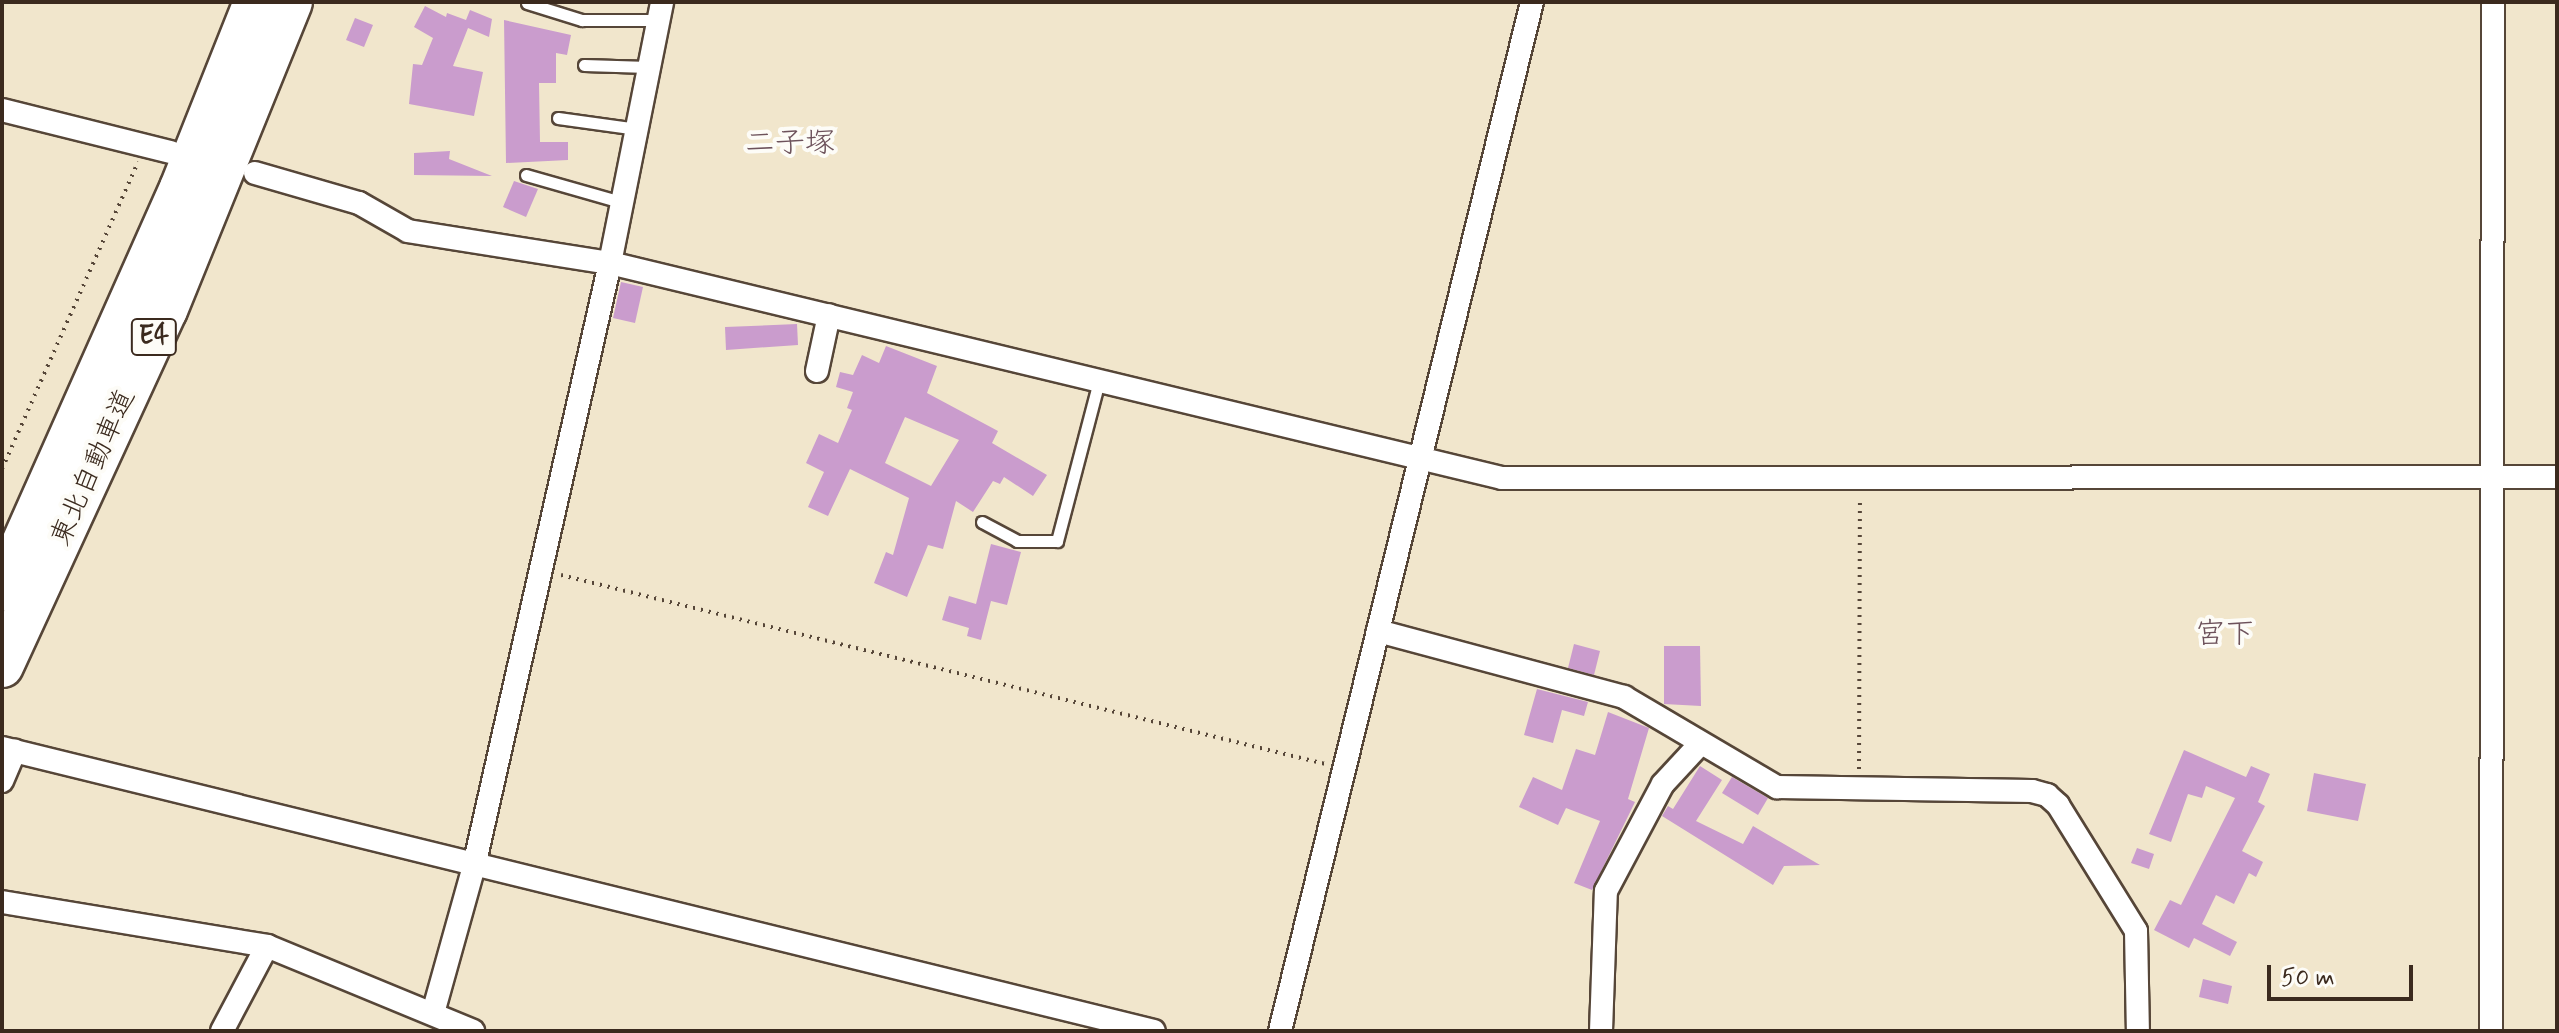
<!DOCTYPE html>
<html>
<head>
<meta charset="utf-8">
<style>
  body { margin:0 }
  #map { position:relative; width:2559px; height:1033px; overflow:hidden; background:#f1e6cc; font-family:Mynerve,"Klee One",sans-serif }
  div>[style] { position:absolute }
  .building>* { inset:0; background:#ca9ccd }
  .path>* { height:4px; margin-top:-2px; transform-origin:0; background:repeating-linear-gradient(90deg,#564638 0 2px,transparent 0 8px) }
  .roads { filter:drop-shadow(2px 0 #564638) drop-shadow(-2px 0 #564638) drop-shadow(0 2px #564638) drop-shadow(0 -2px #564638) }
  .lane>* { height:11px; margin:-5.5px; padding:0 5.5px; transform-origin:5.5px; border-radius:5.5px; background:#fff }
  .street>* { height:22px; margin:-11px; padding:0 11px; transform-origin:11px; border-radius:11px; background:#fff }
  .highway>* { height:42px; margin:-21px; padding:0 21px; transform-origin:21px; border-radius:21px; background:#fff }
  span { translate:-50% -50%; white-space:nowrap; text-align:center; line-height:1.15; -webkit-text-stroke:8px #fdfcf7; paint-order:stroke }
  .shield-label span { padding:2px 6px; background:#fdfcf7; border:2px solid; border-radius:6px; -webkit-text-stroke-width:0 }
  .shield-label { font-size:26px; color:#3b2a1e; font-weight:700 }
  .street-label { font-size:28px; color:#3b2a1e }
  .neighbourhood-label { font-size:30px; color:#6d525b }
  .frame { position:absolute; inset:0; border:4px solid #3b2a1e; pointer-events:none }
  .scale { position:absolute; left:2267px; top:965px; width:146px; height:36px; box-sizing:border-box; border:4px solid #3b2a1e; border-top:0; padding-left:10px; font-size:24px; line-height:28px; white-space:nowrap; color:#3b2a1e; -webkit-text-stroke:6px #fdfcf7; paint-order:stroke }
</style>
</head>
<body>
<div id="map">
  <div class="building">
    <i style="clip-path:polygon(425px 6px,446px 17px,447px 13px,466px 20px,470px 10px,492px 19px,489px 37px,468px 28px,453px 66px,483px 72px,474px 116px,409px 104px,413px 64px,422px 65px,433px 38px,414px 27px)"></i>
    <i style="clip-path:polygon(355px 18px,373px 25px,364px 47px,346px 40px)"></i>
    <i style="clip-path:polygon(504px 20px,571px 35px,567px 55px,556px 53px,556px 83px,539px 83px,540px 142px,568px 142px,568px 160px,506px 163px)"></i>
    <i style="clip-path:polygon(450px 151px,449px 159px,492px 176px,414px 175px,414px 153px)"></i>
    <i style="clip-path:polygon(514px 181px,538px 189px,526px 217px,503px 207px)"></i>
    <i style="clip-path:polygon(621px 282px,643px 287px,635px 323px,613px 318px)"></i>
    <i style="clip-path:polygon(797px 324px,798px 345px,726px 350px,725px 327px)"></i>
    <i style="clip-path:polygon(evenodd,886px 346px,937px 366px,927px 393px,998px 431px,992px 443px,1047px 475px,1033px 496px,1004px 477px,1000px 484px,993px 481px,973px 512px,956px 501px,943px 549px,928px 545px,907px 597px,874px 583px,886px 552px,893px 555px,909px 498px,850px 469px,828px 516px,808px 507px,824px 472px,806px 463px,819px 434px,838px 443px,852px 410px,847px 408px,853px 392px,836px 387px,840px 372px,853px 375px,862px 355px,879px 363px,886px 346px,905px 417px,959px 440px,931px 486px,885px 463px,905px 417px)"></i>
    <i style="clip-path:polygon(991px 544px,1021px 552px,1007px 605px,991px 601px,981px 640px,967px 636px,969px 628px,942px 620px,949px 596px,976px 604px)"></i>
    <i style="clip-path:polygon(1574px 644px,1600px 651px,1594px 675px,1568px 668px)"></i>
    <i style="clip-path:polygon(1664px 646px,1700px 646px,1701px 706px,1664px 704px)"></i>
    <i style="clip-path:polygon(1537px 689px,1588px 702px,1584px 716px,1562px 710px,1553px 743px,1524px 735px)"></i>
    <i style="clip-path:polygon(1608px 712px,1649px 728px,1628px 799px,1635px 802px,1592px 890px,1574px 883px,1600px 821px,1566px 808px,1558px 825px,1519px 807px,1533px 777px,1562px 790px,1576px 749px,1595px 755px)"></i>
    <i style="clip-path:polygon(2184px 750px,2246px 777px,2251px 766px,2270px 774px,2258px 802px,2265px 806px,2242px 851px,2263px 862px,2256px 877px,2249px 873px,2234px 904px,2216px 895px,2202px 924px,2237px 942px,2230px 956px,2194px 938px,2189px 948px,2154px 930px,2170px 900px,2181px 905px,2235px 798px,2206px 786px,2202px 798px,2188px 794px,2171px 842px,2149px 834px)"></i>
    <i style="clip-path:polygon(1700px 766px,1722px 780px,1696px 821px,1743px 844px,1753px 826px,1820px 865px,1784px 866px,1773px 885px,1662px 816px,1668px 806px,1673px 809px)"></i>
    <i style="clip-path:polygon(2314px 773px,2366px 784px,2358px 821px,2307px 811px)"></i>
    <i style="clip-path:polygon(1732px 777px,1768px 798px,1758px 815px,1722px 793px)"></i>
    <i style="clip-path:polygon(2137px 848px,2154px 854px,2149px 869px,2131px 863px)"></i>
    <i style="clip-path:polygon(2203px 979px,2232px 986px,2228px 1004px,2199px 997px)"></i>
  </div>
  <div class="path">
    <i style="left:2px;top:469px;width:336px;rotate:-66.1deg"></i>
    <i style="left:561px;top:575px;width:787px;rotate:13.89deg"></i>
    <i style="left:1859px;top:769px;width:271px;rotate:-89.8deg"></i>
  </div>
  <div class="roads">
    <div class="lane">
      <i style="left:527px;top:3px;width:58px;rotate:17.2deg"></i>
      <i style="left:582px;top:20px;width:76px"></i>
      <i style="left:584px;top:65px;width:64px;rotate:1.8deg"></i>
      <i style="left:558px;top:118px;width:80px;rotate:7.9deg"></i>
      <i style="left:526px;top:175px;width:99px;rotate:15.9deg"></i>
      <i style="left:982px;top:522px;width:40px;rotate:28deg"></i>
      <i style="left:1017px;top:541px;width:40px"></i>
      <i style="left:1057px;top:541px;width:165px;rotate:-75.3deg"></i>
    </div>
    <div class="street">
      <i style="left:2px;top:110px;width:174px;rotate:14deg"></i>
      <i style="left:255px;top:173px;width:108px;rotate:16.1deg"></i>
      <i style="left:359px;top:203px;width:56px;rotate:29.7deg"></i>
      <i style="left:408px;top:231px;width:205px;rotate:9deg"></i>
      <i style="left:610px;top:263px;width:918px;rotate:13.55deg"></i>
      <i style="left:1502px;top:478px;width:1055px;rotate:-0.05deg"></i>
      <i style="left:817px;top:371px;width:57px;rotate:-77.9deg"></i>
      <i style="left:1378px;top:631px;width:255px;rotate:15deg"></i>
      <i style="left:1624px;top:697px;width:178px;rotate:30.5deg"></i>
      <i style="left:1777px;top:787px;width:255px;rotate:0.9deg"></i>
      <i style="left:2032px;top:791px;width:16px;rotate:15deg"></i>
      <i style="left:2047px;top:795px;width:15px;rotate:42deg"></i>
      <i style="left:2058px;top:805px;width:148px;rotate:58.2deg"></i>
      <i style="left:2136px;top:931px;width:100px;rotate:88.9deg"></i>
      <i style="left:2px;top:748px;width:1186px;rotate:13.8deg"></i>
      <i style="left:2px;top:781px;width:33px;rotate:-67deg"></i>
      <i style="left:2px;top:902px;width:269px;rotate:9.4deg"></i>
      <i style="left:267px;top:946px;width:223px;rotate:22.4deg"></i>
      <i style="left:433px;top:1013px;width:153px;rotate:-74.4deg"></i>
      <i style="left:474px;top:866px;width:618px;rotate:-77.29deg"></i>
      <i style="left:610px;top:263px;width:266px;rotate:-78.7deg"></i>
      <i style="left:222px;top:1031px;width:96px;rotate:-62.1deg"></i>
      <i style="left:1280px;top:1031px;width:1059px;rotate:-76.24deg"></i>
      <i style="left:1601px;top:1031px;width:140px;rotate:-88deg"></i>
      <i style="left:1606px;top:891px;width:121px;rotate:-62deg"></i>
      <i style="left:1663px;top:784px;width:54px;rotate:-47.2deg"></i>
      <i style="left:2491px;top:1031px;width:1029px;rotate:-89.89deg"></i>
    </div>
    <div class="highway">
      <i style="left:2px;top:590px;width:440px;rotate:-66deg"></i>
      <i style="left:181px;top:188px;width:200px;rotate:-68.3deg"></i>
      <i style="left:2px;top:666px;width:392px;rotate:-65.3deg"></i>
      <i style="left:166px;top:310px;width:332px;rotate:-67.9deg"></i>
    </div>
  </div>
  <div class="shield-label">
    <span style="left:154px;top:337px">E4</span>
  </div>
  <div class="street-label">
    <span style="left:94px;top:468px;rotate:-66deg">東北自動車道</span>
  </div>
  <div class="neighbourhood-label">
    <span style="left:790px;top:144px">二子塚</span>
    <span style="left:2225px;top:635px">宮下</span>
  </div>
  <div class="frame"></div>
  <div class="scale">50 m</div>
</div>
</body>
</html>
